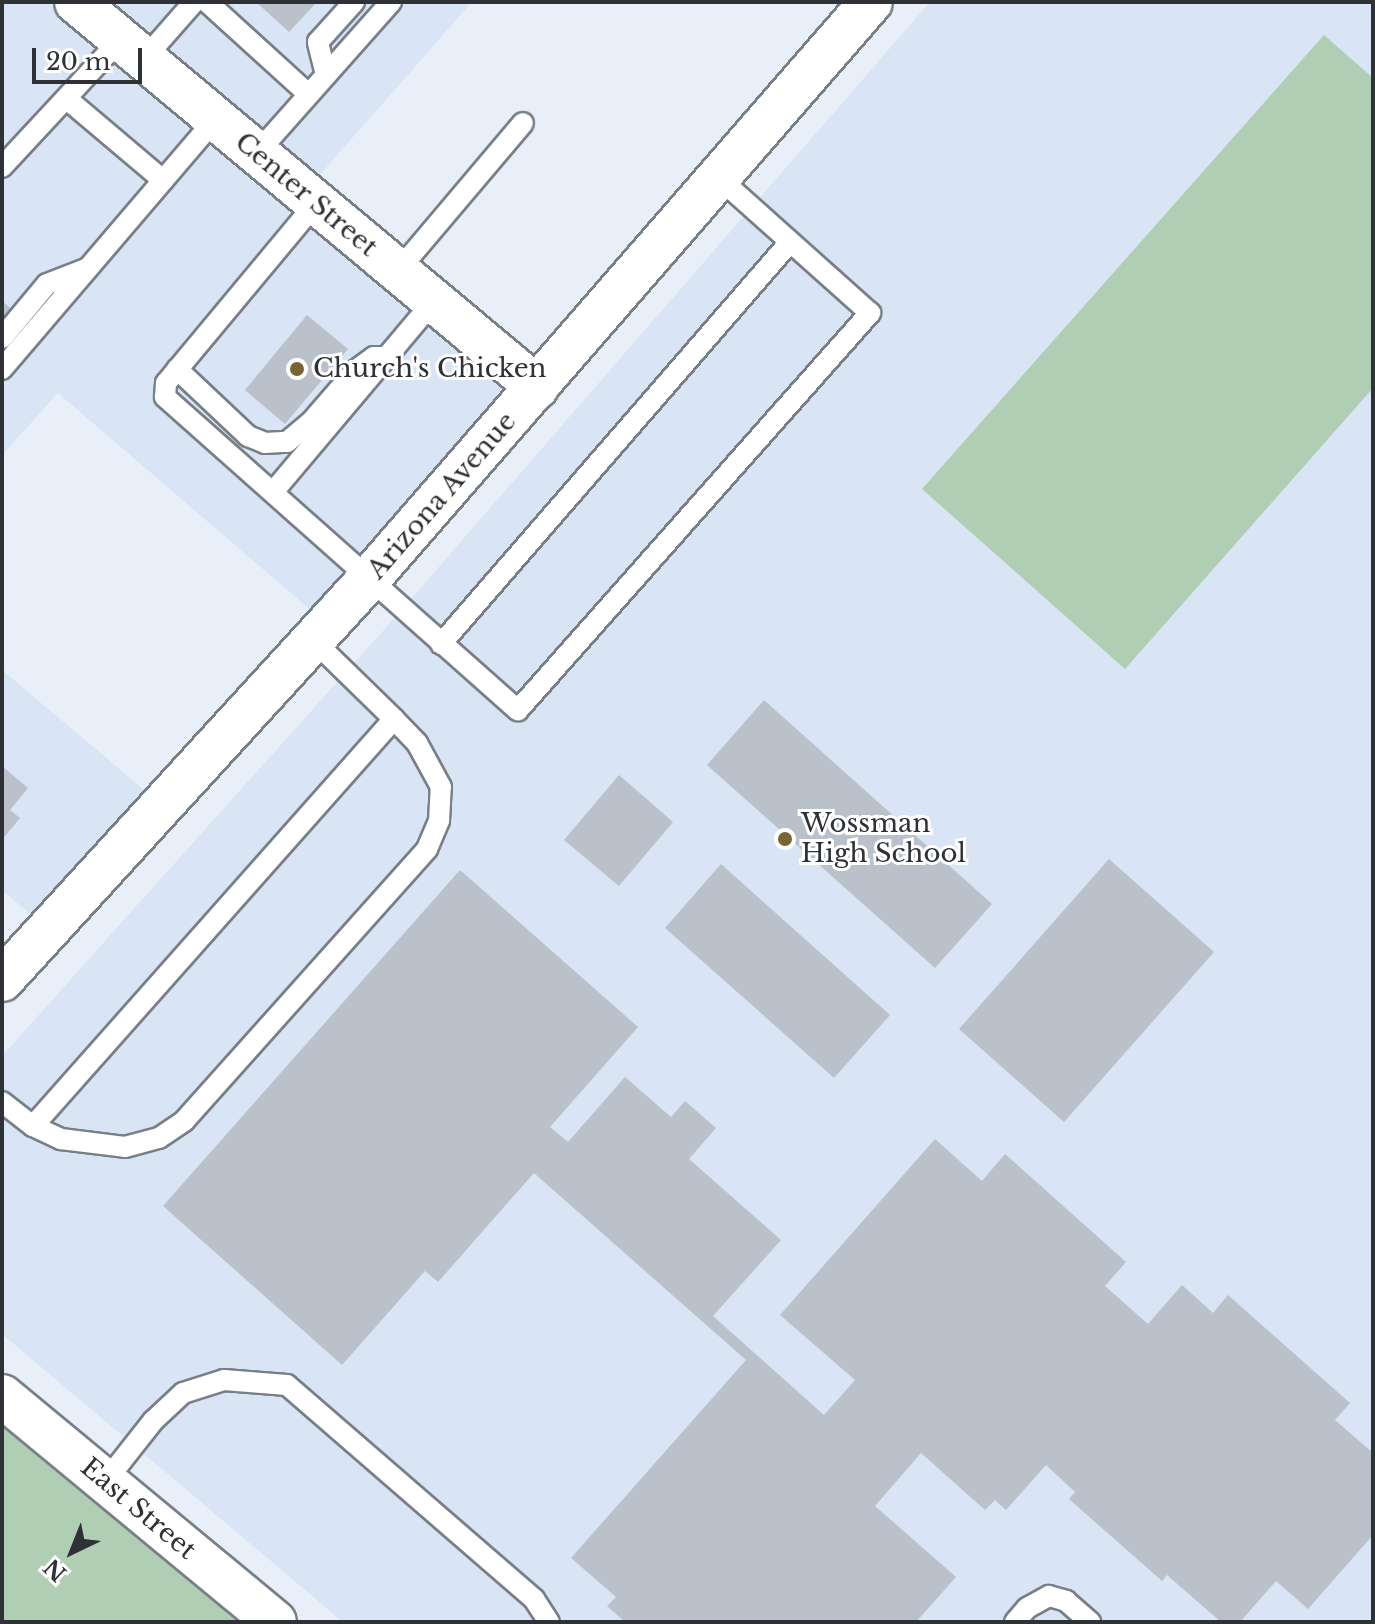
<!DOCTYPE html>
<html>
<head>
<meta charset="utf-8">
<style>
  body { margin:0 }
  #map { position:relative; width:1375px; height:1624px; overflow:hidden; background:#e8eff9; font-family:"Libre Baskerville",serif }
  div>[style] { position:absolute }
  .built>* { inset:0; background:#d9e4f4 }
  .green>* { inset:0; background:#afceb3 }
  .building>* { inset:0; background:#bac1cb }
  .roads { filter:drop-shadow(2px 0 #787f87) drop-shadow(-2px 0 #787f87) drop-shadow(0 2px #787f87) drop-shadow(0 -2px #787f87) }
  .lane>* { height:20px; margin:-10px; padding:0 10px; transform-origin:10px; border-radius:10px; background:#fff }
  .street>* { height:42px; margin:-21px; padding:0 21px; transform-origin:21px; border-radius:21px; background:#fff }
  .dots>* { width:22px; height:22px; translate:-50% -50%; box-sizing:border-box; border:4px solid #fff; border-radius:50% }
  span { translate:-50% -50%; white-space:nowrap; text-align:center; line-height:1.15; -webkit-text-stroke:6px #fff; paint-order:stroke }
  .street-label { font-size:26px; color:#2e3135 }
  .poi-label { font-size:26px; color:#2e3135 }
  .left { translate:0 -50%; text-align:left }
  .frame { position:absolute; inset:0; border:4px solid #2e3135; pointer-events:none }
  .north { position:absolute; left:32px; top:1512px; width:80px; height:80px; -webkit-text-stroke:6px #fff; paint-order:stroke; rotate:223deg; font-size:22px; font-weight:700; line-height:32px; text-align:center; color:#2e3135 }
  .north::after { content:''; display:block; margin:auto; width:28px; height:36px; background:#2e3135; clip-path:polygon(50% 0,100% 100%,50% 72%,0 100%) }
  .scale { position:absolute; left:32px; top:48px; width:110px; height:36px; box-sizing:border-box; border:4px solid #2e3135; border-top:0; padding-left:10px; font-size:24px; line-height:28px; white-space:nowrap; color:#2e3135; -webkit-text-stroke:6px #fff; paint-order:stroke }
</style>
</head>
<body>
<div id="map">
  <div class="built">
    <i style="clip-path:polygon(2px 2px,47px 2px,500px 382px,500px 401px,314px 613px,58px 393px,2px 455px)"></i>
    <i style="clip-path:polygon(107px 2px,472px 2px,316px 179px)"></i>
    <i style="clip-path:polygon(930px 2px,1373px 2px,1373px 1622px,343px 1622px,2px 1334px,2px 1056px,391px 622px)"></i>
    <i style="clip-path:polygon(2px 670px,148px 793px,35px 918px,2px 890px)"></i>
  </div>
  <div class="green">
    <i style="clip-path:polygon(1324px 35px,1373px 78px,1373px 388px,1125px 669px,922px 489px)"></i>
    <i style="clip-path:polygon(2px 1418px,275px 1622px,2px 1622px)"></i>
  </div>
  <div class="building">
    <i style="clip-path:polygon(256px 2px,317px 2px,289px 32px)"></i>
    <i style="clip-path:polygon(2px 301px,16px 313px,2px 329px)"></i>
    <i style="clip-path:polygon(307px 315px,348px 349px,285px 424px,245px 390px)"></i>
    <i style="clip-path:polygon(764px 700px,992px 904px,935px 968px,707px 765px)"></i>
    <i style="clip-path:polygon(2px 766px,28px 788px,10px 810px,20px 818px,2px 840px)"></i>
    <i style="clip-path:polygon(619px 775px,673px 822px,619px 886px,564px 840px)"></i>
    <i style="clip-path:polygon(1109px 859px,1214px 952px,1064px 1122px,959px 1029px)"></i>
    <i style="clip-path:polygon(721px 864px,890px 1015px,834px 1078px,665px 928px)"></i>
    <i style="clip-path:polygon(460px 870px,638px 1027px,550px 1127px,568px 1142px,625px 1077px,671px 1117px,685px 1101px,716px 1128px,689px 1159px,781px 1240px,713px 1316px,824px 1415px,855px 1380px,780px 1315px,935px 1139px,982px 1181px,1005px 1154px,1126px 1262px,1105px 1286px,1148px 1324px,1182px 1285px,1213px 1313px,1228px 1295px,1350px 1403px,1335px 1420px,1373px 1453px,1373px 1535px,1308px 1609px,1276px 1581px,1240px 1622px,1221px 1622px,1167px 1575px,1162px 1581px,1069px 1499px,1075px 1492px,1046px 1465px,1006px 1510px,995px 1500px,985px 1510px,921px 1453px,875px 1506px,956px 1577px,916px 1622px,625px 1622px,607px 1606px,616px 1597px,571px 1558px,746px 1360px,534px 1173px,438px 1282px,425px 1271px,342px 1365px,163px 1206px)"></i>
  </div>
  <div class="roads">
    <div class="lane">
      <i style="left:207px;top:2px;width:137px;rotate:42.3deg"></i>
      <i style="left:144px;top:59px;width:76px;rotate:-48.7deg"></i>
      <i style="left:326px;top:75px;width:34px;rotate:-104deg"></i>
      <i style="left:318px;top:42px;width:54px;rotate:-48deg"></i>
      <i style="left:67px;top:99px;width:126px;rotate:40.2deg"></i>
      <i style="left:257px;top:153px;width:202px;rotate:-48.4deg"></i>
      <i style="left:2px;top:167px;width:175px;rotate:-47.1deg"></i>
      <i style="left:316px;top:203px;width:234px;rotate:129.8deg"></i>
      <i style="left:166px;top:383px;width:14px;rotate:94deg"></i>
      <i style="left:165px;top:397px;width:472px;rotate:41.6deg"></i>
      <i style="left:518px;top:710px;width:531px;rotate:-48.44deg"></i>
      <i style="left:870px;top:313px;width:205px;rotate:-138.2deg"></i>
      <i style="left:397px;top:272px;width:195px;rotate:-49.8deg"></i>
      <i style="left:2px;top:338px;width:70px;rotate:-50.2deg"></i>
      <i style="left:47px;top:284px;width:42px;rotate:-21deg"></i>
      <i style="left:2px;top:369px;width:330px;rotate:-49.5deg"></i>
      <i style="left:177px;top:369px;width:98px;rotate:43.3deg"></i>
      <i style="left:248px;top:436px;width:18px;rotate:22deg"></i>
      <i style="left:265px;top:443px;width:22px;rotate:-3deg"></i>
      <i style="left:287px;top:442px;width:30px;rotate:-40deg"></i>
      <i style="left:310px;top:423px;width:70px;rotate:-49deg"></i>
      <i style="left:356px;top:370px;width:22px;rotate:-36deg"></i>
      <i style="left:374px;top:357px;width:13px"></i>
      <i style="left:273px;top:492px;width:248px;rotate:-49.9deg"></i>
      <i style="left:441px;top:644px;width:532px;rotate:-49.04deg"></i>
      <i style="left:2px;top:1102px;width:39px;rotate:38deg"></i>
      <i style="left:33px;top:1126px;width:544px;rotate:-48.43deg"></i>
      <i style="left:394px;top:719px;width:113px;rotate:-135.7deg"></i>
      <i style="left:33px;top:1126px;width:31px;rotate:25deg"></i>
      <i style="left:61px;top:1139px;width:64px;rotate:7.1deg"></i>
      <i style="left:125px;top:1147px;width:35px;rotate:-15deg"></i>
      <i style="left:159px;top:1138px;width:30px;rotate:-34deg"></i>
      <i style="left:184px;top:1121px;width:365px;rotate:-48.2deg"></i>
      <i style="left:427px;top:849px;width:30px;rotate:-67deg"></i>
      <i style="left:439px;top:821px;width:34px;rotate:-87deg"></i>
      <i style="left:441px;top:787px;width:50px;rotate:-118.6deg"></i>
      <i style="left:417px;top:743px;width:33px;rotate:-134deg"></i>
      <i style="left:105px;top:1482px;width:78px;rotate:-51.8deg"></i>
      <i style="left:153px;top:1421px;width:41px;rotate:-43deg"></i>
      <i style="left:183px;top:1393px;width:43px;rotate:-17.6deg"></i>
      <i style="left:224px;top:1380px;width:63px;rotate:4.5deg"></i>
      <i style="left:287px;top:1385px;width:327px;rotate:40.9deg"></i>
      <i style="left:534px;top:1599px;width:27px;rotate:57deg"></i>
      <i style="left:1015px;top:1622px;width:18px;rotate:-49deg"></i>
      <i style="left:1027px;top:1608px;width:25px;rotate:-29deg"></i>
      <i style="left:1049px;top:1596px;width:18px;rotate:16deg"></i>
      <i style="left:1066px;top:1601px;width:32px;rotate:41deg"></i>
    </div>
    <div class="street">
      <i style="left:76px;top:2px;width:601px;rotate:39.87deg"></i>
      <i style="left:2px;top:980px;width:542px;rotate:-47.54deg"></i>
      <i style="left:368px;top:580px;width:766px;rotate:-48.97deg"></i>
      <i style="left:2px;top:1396px;width:354px;rotate:39.6deg"></i>
    </div>
  </div>
  <div class="dots">
    <i style="left:297px;top:369px;background:#796434"></i>
    <i style="left:785px;top:839px;background:#796434"></i>
  </div>
  <div class="street-label">
    <span style="left:306px;top:195px;rotate:40deg">Center Street</span>
    <span style="left:442px;top:496px;rotate:-49deg">Arizona Avenue</span>
    <span style="left:138px;top:1509px;rotate:40deg">East Street</span>
  </div>
  <div class="poi-label">
    <span class="left" style="left:313px;top:369px">Church's Chicken</span>
    <span class="left" style="left:801px;top:839px">Wossman<br>High School</span>
  </div>
  <div class="frame"></div>
  <div class="north">N</div>
  <div class="scale">20 m</div>
</div>
</body>
</html>
